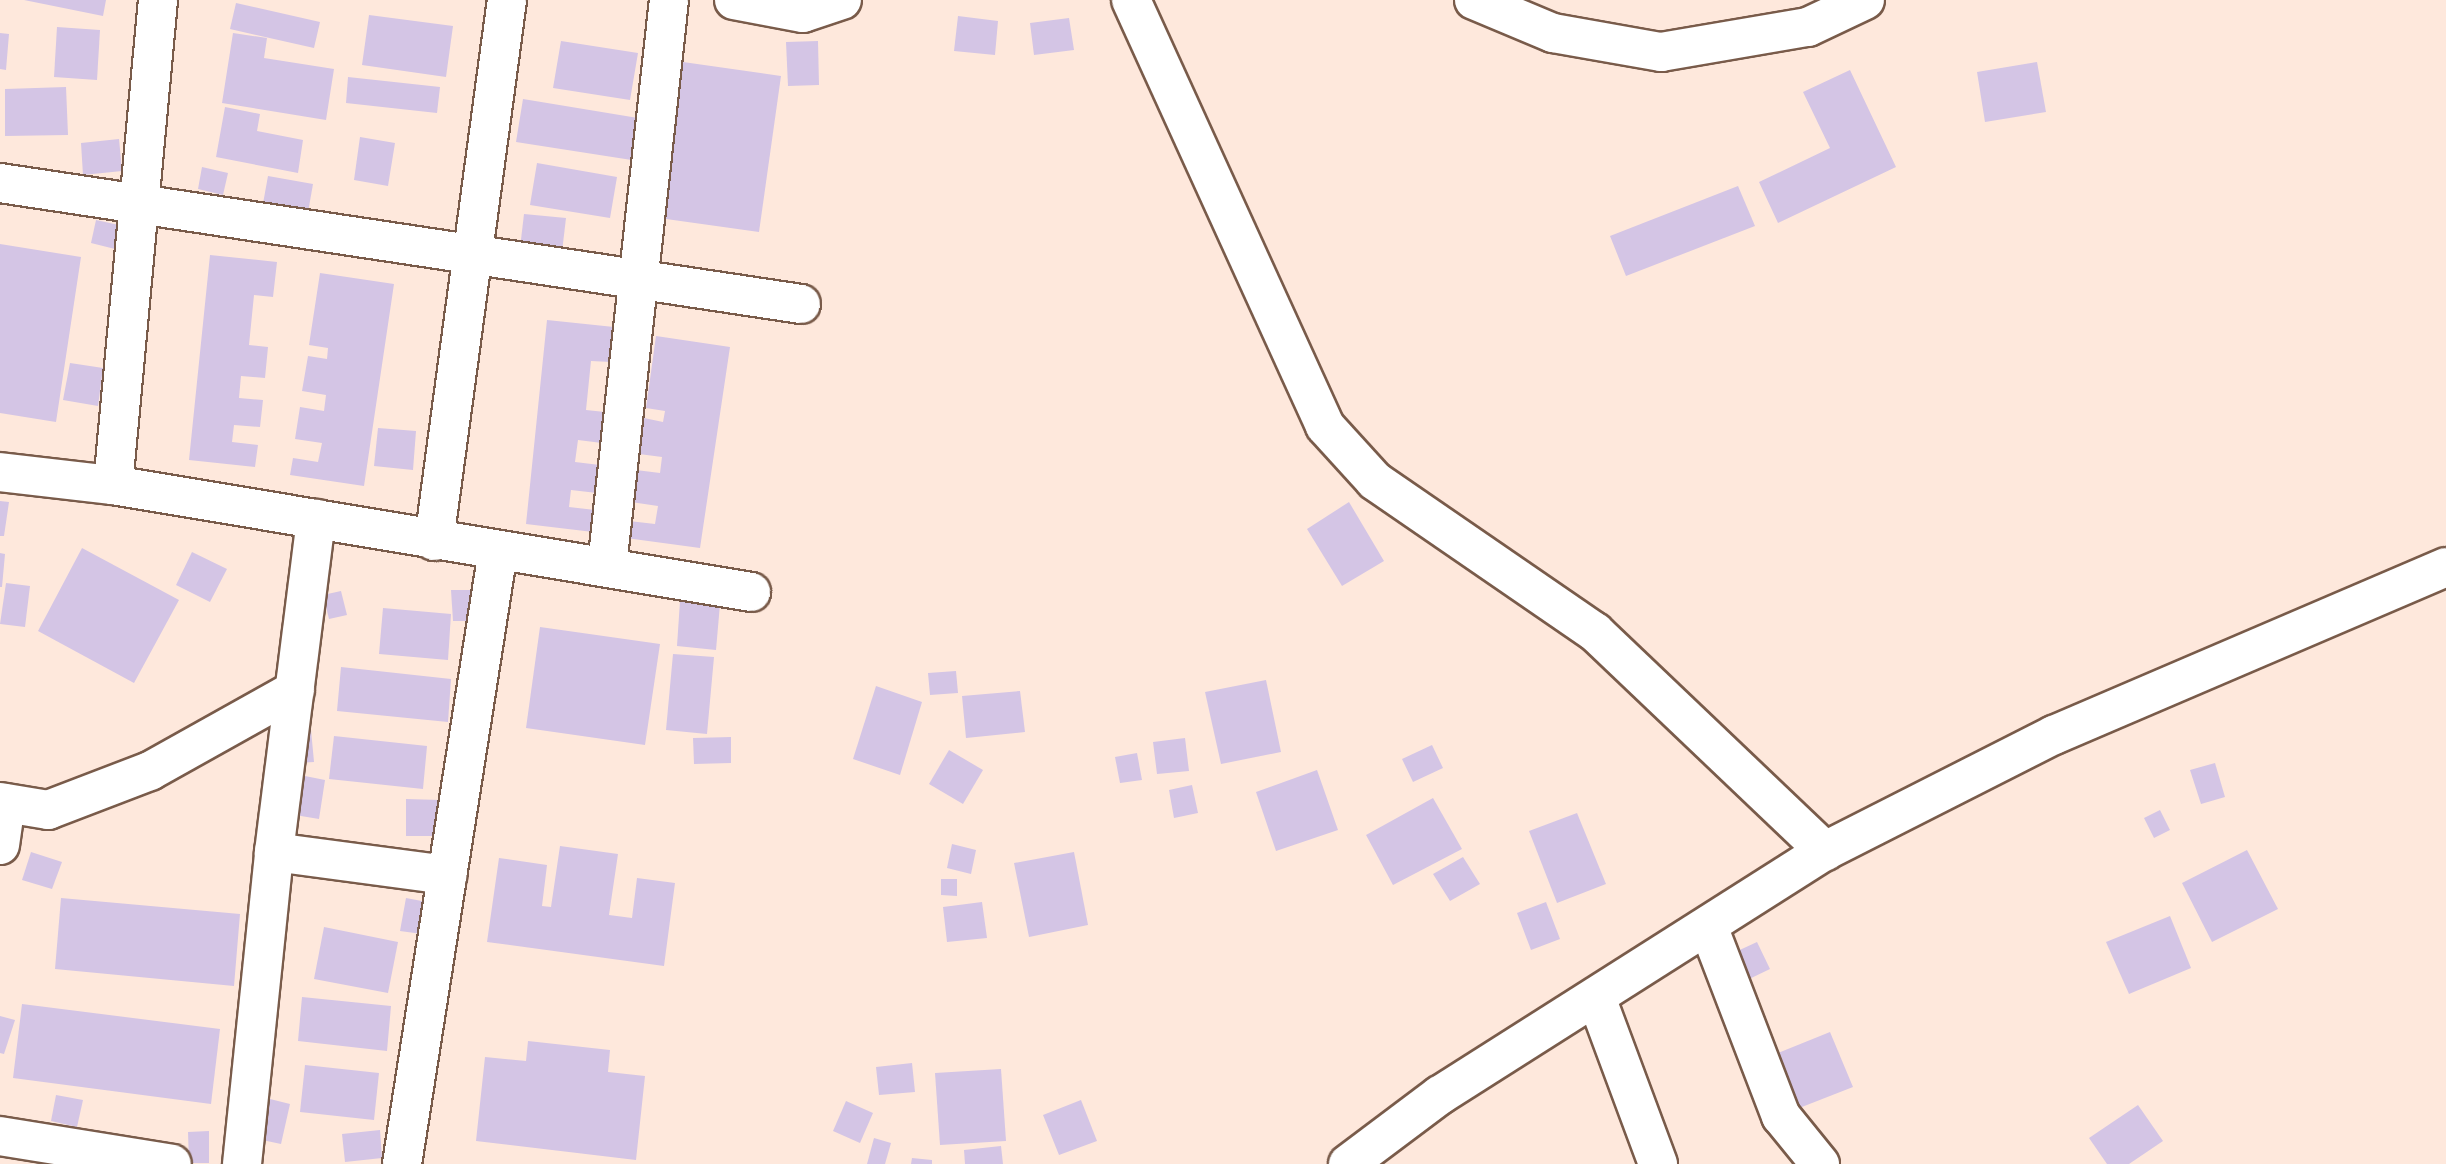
<!DOCTYPE html>
<html>
<head>
<meta charset="utf-8">
<style>
  body { margin:0 }
  #map { position:relative; width:2446px; height:1164px; overflow:hidden; background:#fee8dc; font-family:"Crimson Pro",serif }
  div>[style] { position:absolute }
  .building>* { inset:0; background:#d4c5e5 }
  .roads { filter:drop-shadow(2px 0 #795b4a) drop-shadow(-2px 0 #795b4a) drop-shadow(0 2px #795b4a) drop-shadow(0 -2px #795b4a) }
  .minor>* { height:38px; margin:-19px; padding:0 19px; transform-origin:19px; border-radius:19px; background:#fff }
  span { translate:-50% -50%; white-space:nowrap; text-align:center; line-height:1.15; -webkit-text-stroke:5px #fff; paint-order:stroke }
</style>
</head>
<body>
<div id="map">
  <div class="building">
    <i style="clip-path:polygon(24px 0,106px 0,103px 16px)"></i>
    <i style="clip-path:polygon(236px 3px,320px 22px,314px 48px,230px 29px)"></i>
    <i style="clip-path:polygon(369px 15px,453px 26px,446px 77px,362px 65px)"></i>
    <i style="clip-path:polygon(958px 16px,998px 21px,995px 55px,954px 51px)"></i>
    <i style="clip-path:polygon(1069px 18px,1074px 50px,1034px 55px,1030px 23px)"></i>
    <i style="clip-path:polygon(57px 27px,100px 30px,97px 80px,54px 77px)"></i>
    <i style="clip-path:polygon(0 33px,9px 34px,6px 70px,0 69px)"></i>
    <i style="clip-path:polygon(233px 33px,267px 38px,264px 58px,334px 69px,326px 120px,222px 103px)"></i>
    <i style="clip-path:polygon(561px 41px,638px 53px,630px 100px,553px 88px)"></i>
    <i style="clip-path:polygon(818px 41px,819px 85px,788px 86px,786px 42px)"></i>
    <i style="clip-path:polygon(683px 62px,781px 76px,759px 232px,659px 218px)"></i>
    <i style="clip-path:polygon(2037px 62px,2046px 112px,1985px 122px,1977px 72px)"></i>
    <i style="clip-path:polygon(1850px 70px,1896px 167px,1778px 223px,1759px 182px,1830px 148px,1803px 92px)"></i>
    <i style="clip-path:polygon(348px 77px,440px 87px,437px 113px,346px 103px)"></i>
    <i style="clip-path:polygon(66px 87px,68px 135px,5px 136px,5px 89px)"></i>
    <i style="clip-path:polygon(523px 99px,644px 119px,638px 161px,516px 142px)"></i>
    <i style="clip-path:polygon(225px 107px,260px 114px,257px 131px,303px 140px,298px 173px,216px 157px)"></i>
    <i style="clip-path:polygon(360px 137px,395px 143px,388px 186px,354px 180px)"></i>
    <i style="clip-path:polygon(119px 139px,122px 171px,83px 175px,81px 143px)"></i>
    <i style="clip-path:polygon(537px 163px,617px 177px,610px 218px,530px 205px)"></i>
    <i style="clip-path:polygon(202px 167px,228px 173px,223px 195px,198px 189px)"></i>
    <i style="clip-path:polygon(268px 176px,313px 184px,307px 218px,262px 209px)"></i>
    <i style="clip-path:polygon(1738px 186px,1755px 226px,1626px 276px,1610px 236px)"></i>
    <i style="clip-path:polygon(524px 214px,566px 218px,562px 252px,520px 248px)"></i>
    <i style="clip-path:polygon(96px 220px,128px 227px,123px 251px,91px 243px)"></i>
    <i style="clip-path:polygon(0 244px,81px 257px,56px 422px,0 413px)"></i>
    <i style="clip-path:polygon(210px 255px,277px 262px,273px 297px,254px 295px,249px 345px,268px 347px,265px 378px,241px 376px,239px 398px,263px 400px,260px 427px,234px 425px,232px 442px,258px 445px,255px 467px,189px 460px)"></i>
    <i style="clip-path:polygon(320px 273px,394px 284px,364px 486px,290px 475px,293px 458px,318px 462px,322px 443px,295px 439px,300px 407px,324px 411px,326px 395px,302px 391px,308px 356px,327px 359px,328px 348px,309px 345px)"></i>
    <i style="clip-path:polygon(547px 320px,614px 327px,611px 362px,591px 361px,586px 410px,605px 412px,602px 443px,578px 440px,575px 462px,600px 465px,597px 493px,571px 490px,569px 507px,595px 510px,593px 532px,526px 524px)"></i>
    <i style="clip-path:polygon(656px 336px,730px 347px,700px 548px,626px 538px,629px 521px,655px 524px,658px 506px,631px 502px,636px 470px,660px 473px,662px 457px,639px 454px,644px 418px,663px 422px,665px 411px,646px 408px)"></i>
    <i style="clip-path:polygon(70px 363px,103px 368px,98px 406px,63px 400px)"></i>
    <i style="clip-path:polygon(378px 428px,416px 431px,413px 470px,374px 466px)"></i>
    <i style="clip-path:polygon(0 501px,9px 502px,4px 536px,0 536px)"></i>
    <i style="clip-path:polygon(1349px 502px,1384px 561px,1342px 586px,1307px 529px)"></i>
    <i style="clip-path:polygon(82px 548px,179px 600px,134px 683px,38px 631px)"></i>
    <i style="clip-path:polygon(192px 552px,227px 569px,210px 602px,176px 585px)"></i>
    <i style="clip-path:polygon(0 553px,5px 554px,2px 587px,0 587px)"></i>
    <i style="clip-path:polygon(6px 583px,30px 586px,25px 627px,0 624px)"></i>
    <i style="clip-path:polygon(451px 590px,475px 590px,476px 621px,453px 621px)"></i>
    <i style="clip-path:polygon(341px 591px,347px 615px,329px 619px,323px 595px)"></i>
    <i style="clip-path:polygon(680px 601px,720px 604px,716px 650px,677px 646px)"></i>
    <i style="clip-path:polygon(383px 608px,451px 614px,448px 660px,379px 654px)"></i>
    <i style="clip-path:polygon(540px 627px,660px 644px,645px 745px,526px 728px)"></i>
    <i style="clip-path:polygon(673px 654px,714px 657px,707px 734px,666px 730px)"></i>
    <i style="clip-path:polygon(341px 667px,451px 679px,448px 722px,337px 711px)"></i>
    <i style="clip-path:polygon(956px 671px,958px 693px,930px 695px,928px 673px)"></i>
    <i style="clip-path:polygon(1266px 680px,1281px 752px,1221px 764px,1205px 692px)"></i>
    <i style="clip-path:polygon(876px 686px,922px 702px,900px 775px,853px 759px)"></i>
    <i style="clip-path:polygon(1020px 691px,1025px 732px,966px 738px,962px 696px)"></i>
    <i style="clip-path:polygon(311px 730px,314px 762px,296px 763px,293px 732px)"></i>
    <i style="clip-path:polygon(334px 736px,427px 746px,423px 789px,329px 779px)"></i>
    <i style="clip-path:polygon(731px 737px,731px 763px,694px 764px,693px 738px)"></i>
    <i style="clip-path:polygon(1185px 738px,1189px 771px,1157px 774px,1153px 742px)"></i>
    <i style="clip-path:polygon(1432px 745px,1443px 768px,1413px 782px,1402px 759px)"></i>
    <i style="clip-path:polygon(949px 750px,983px 770px,963px 804px,929px 784px)"></i>
    <i style="clip-path:polygon(1137px 753px,1142px 780px,1120px 783px,1115px 757px)"></i>
    <i style="clip-path:polygon(2215px 763px,2225px 797px,2201px 804px,2190px 770px)"></i>
    <i style="clip-path:polygon(1317px 770px,1338px 830px,1276px 851px,1256px 792px)"></i>
    <i style="clip-path:polygon(295px 774px,325px 780px,319px 819px,289px 814px)"></i>
    <i style="clip-path:polygon(1192px 785px,1198px 813px,1174px 818px,1169px 790px)"></i>
    <i style="clip-path:polygon(1433px 798px,1462px 849px,1393px 885px,1366px 835px)"></i>
    <i style="clip-path:polygon(406px 799px,441px 800px,441px 836px,406px 836px)"></i>
    <i style="clip-path:polygon(2160px 810px,2170px 830px,2154px 838px,2144px 818px)"></i>
    <i style="clip-path:polygon(1577px 813px,1606px 884px,1557px 903px,1529px 831px)"></i>
    <i style="clip-path:polygon(952px 844px,976px 850px,971px 874px,947px 868px)"></i>
    <i style="clip-path:polygon(560px 846px,618px 854px,609px 915px,632px 918px,637px 878px,675px 883px,664px 966px,487px 942px,499px 858px,547px 865px,542px 906px,551px 907px)"></i>
    <i style="clip-path:polygon(2247px 850px,2278px 909px,2212px 942px,2182px 883px)"></i>
    <i style="clip-path:polygon(31px 852px,62px 862px,52px 889px,22px 880px)"></i>
    <i style="clip-path:polygon(1074px 852px,1088px 925px,1029px 937px,1014px 863px)"></i>
    <i style="clip-path:polygon(1463px 857px,1480px 884px,1450px 901px,1433px 874px)"></i>
    <i style="clip-path:polygon(941px 879px,957px 879px,957px 896px,941px 895px)"></i>
    <i style="clip-path:polygon(61px 898px,240px 914px,234px 986px,55px 969px)"></i>
    <i style="clip-path:polygon(406px 898px,427px 902px,422px 934px,400px 931px)"></i>
    <i style="clip-path:polygon(982px 902px,987px 938px,947px 942px,943px 907px)"></i>
    <i style="clip-path:polygon(1546px 902px,1560px 939px,1531px 950px,1517px 913px)"></i>
    <i style="clip-path:polygon(2170px 916px,2191px 968px,2129px 994px,2106px 942px)"></i>
    <i style="clip-path:polygon(324px 927px,398px 942px,388px 993px,314px 979px)"></i>
    <i style="clip-path:polygon(1757px 942px,1770px 969px,1745px 981px,1731px 954px)"></i>
    <i style="clip-path:polygon(302px 997px,391px 1006px,387px 1051px,298px 1041px)"></i>
    <i style="clip-path:polygon(22px 1004px,220px 1029px,211px 1104px,13px 1078px)"></i>
    <i style="clip-path:polygon(0 1016px,15px 1020px,4px 1054px,0 1053px)"></i>
    <i style="clip-path:polygon(1830px 1032px,1853px 1087px,1789px 1112px,1768px 1057px)"></i>
    <i style="clip-path:polygon(528px 1041px,610px 1050px,608px 1072px,645px 1076px,636px 1160px,476px 1141px,485px 1057px,526px 1061px)"></i>
    <i style="clip-path:polygon(912px 1063px,915px 1092px,879px 1095px,876px 1067px)"></i>
    <i style="clip-path:polygon(305px 1065px,379px 1073px,374px 1120px,300px 1112px)"></i>
    <i style="clip-path:polygon(1001px 1069px,1006px 1141px,940px 1145px,935px 1073px)"></i>
    <i style="clip-path:polygon(56px 1095px,83px 1100px,77px 1127px,51px 1121px)"></i>
    <i style="clip-path:polygon(262px 1097px,290px 1104px,281px 1144px,253px 1138px)"></i>
    <i style="clip-path:polygon(1081px 1100px,1097px 1141px,1059px 1155px,1043px 1115px)"></i>
    <i style="clip-path:polygon(846px 1101px,873px 1113px,860px 1143px,833px 1131px)"></i>
    <i style="clip-path:polygon(2138px 1105px,2163px 1141px,2129px 1164px,2107px 1164px,2089px 1138px)"></i>
    <i style="clip-path:polygon(380px 1130px,382px 1158px,345px 1162px,342px 1134px)"></i>
    <i style="clip-path:polygon(209px 1131px,209px 1163px,189px 1163px,188px 1132px)"></i>
    <i style="clip-path:polygon(874px 1138px,891px 1143px,885px 1164px,867px 1164px)"></i>
    <i style="clip-path:polygon(1001px 1146px,1003px 1164px,965px 1164px,964px 1150px)"></i>
    <i style="clip-path:polygon(912px 1158px,932px 1160px,932px 1164px,911px 1164px)"></i>
  </div>
  <div class="roads">
    <div class="minor">
      <i style="left:734px;top:0;width:70px;rotate:10.7deg"></i>
      <i style="left:803px;top:13px;width:41px;rotate:-18.4deg"></i>
      <i style="left:1131px;top:0;width:468px;rotate:65.5deg"></i>
      <i style="left:1325px;top:426px;width:74px;rotate:47.7deg"></i>
      <i style="left:1375px;top:481px;width:267px;rotate:34.5deg"></i>
      <i style="left:1595px;top:632px;width:318px;rotate:43.6deg"></i>
      <i style="left:1474px;top:0;width:86px;rotate:22.7deg"></i>
      <i style="left:1553px;top:33px;width:110px;rotate:10deg"></i>
      <i style="left:1661px;top:52px;width:149px;rotate:-9.7deg"></i>
      <i style="left:1808px;top:27px;width:63px;rotate:-25.3deg"></i>
      <i style="left:0;top:183px;width:810px;rotate:8.59deg"></i>
      <i style="left:0;top:472px;width:114px;rotate:6.6deg"></i>
      <i style="left:113px;top:485px;width:647px;rotate:9.52deg"></i>
      <i style="left:113px;top:485px;width:487px;rotate:-84.7deg"></i>
      <i style="left:434px;top:541px;width:546px;rotate:-82.32deg"></i>
      <i style="left:607px;top:566px;width:569px;rotate:-83.75deg"></i>
      <i style="left:0;top:802px;width:49px;rotate:9.5deg"></i>
      <i style="left:48px;top:810px;width:109px;rotate:-20.9deg"></i>
      <i style="left:150px;top:771px;width:166px;rotate:-29.2deg"></i>
      <i style="left:0;top:845px;width:42px;rotate:-81.9deg"></i>
      <i style="left:274px;top:852px;width:175px;rotate:7.6deg"></i>
      <i style="left:1708px;top:926px;width:204px;rotate:69deg"></i>
      <i style="left:1781px;top:1116px;width:62px;rotate:50.9deg"></i>
      <i style="left:1596px;top:997px;width:178px;rotate:69.6deg"></i>
      <i style="left:0;top:1136px;width:174px;rotate:9.2deg"></i>
      <i style="left:242px;top:1164px;width:314px;rotate:-84.1deg"></i>
      <i style="left:274px;top:852px;width:336px;rotate:-82.8deg"></i>
      <i style="left:402px;top:1164px;width:620px;rotate:-81.1deg"></i>
      <i style="left:1348px;top:1164px;width:115px;rotate:-36.9deg"></i>
      <i style="left:1440px;top:1095px;width:456px;rotate:-32.4deg"></i>
      <i style="left:1825px;top:851px;width:257px;rotate:-26.9deg"></i>
      <i style="left:2054px;top:735px;width:426px;rotate:-23.2deg"></i>
    </div>
  </div>
</div>
</body>
</html>
